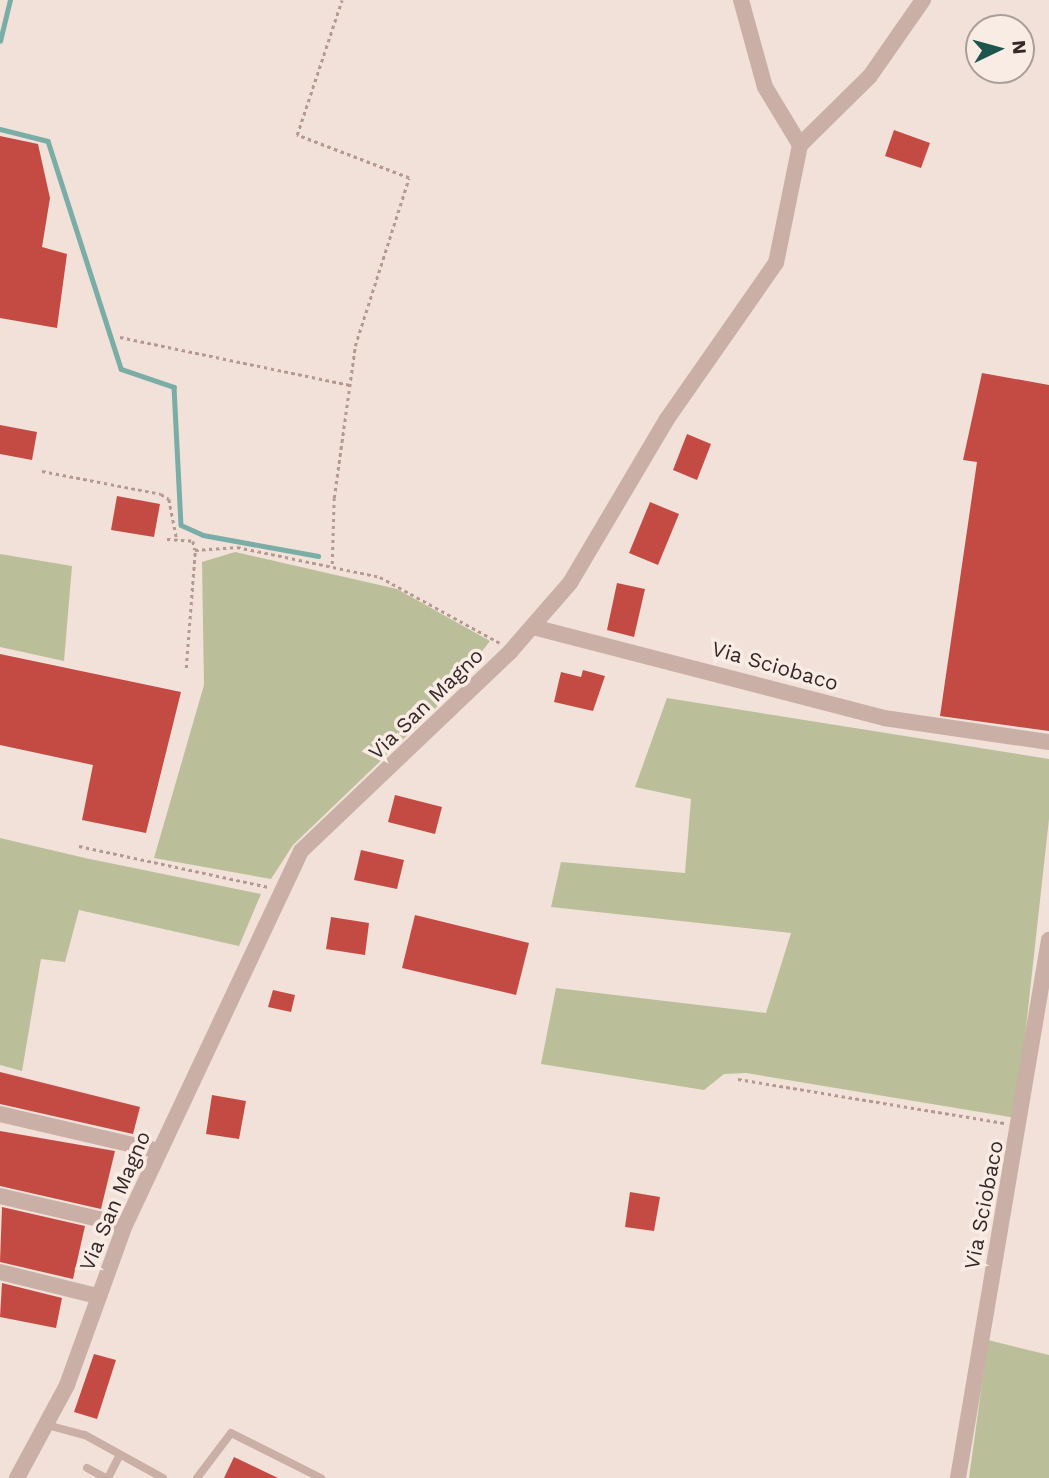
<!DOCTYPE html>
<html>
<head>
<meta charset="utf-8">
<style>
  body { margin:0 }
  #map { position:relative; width:1049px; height:1478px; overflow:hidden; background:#f1e1d9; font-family:"Work Sans",sans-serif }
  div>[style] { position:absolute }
  .green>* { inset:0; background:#babf9a }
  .stream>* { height:4.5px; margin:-2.25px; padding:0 2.25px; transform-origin:2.25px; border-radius:2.25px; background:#79ada5 }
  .building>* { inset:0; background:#c44b44 }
  .path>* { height:2.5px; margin-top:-1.25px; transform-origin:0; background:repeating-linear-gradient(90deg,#b49990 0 3.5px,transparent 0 7px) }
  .service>* { height:8px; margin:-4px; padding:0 4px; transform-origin:4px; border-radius:4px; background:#c9afa6 }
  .minor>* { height:16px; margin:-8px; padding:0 8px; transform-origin:8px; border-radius:8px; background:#c9afa6 }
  span { translate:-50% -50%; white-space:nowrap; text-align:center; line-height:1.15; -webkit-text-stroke:7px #f9ece5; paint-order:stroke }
  .street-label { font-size:21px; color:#352827 }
  .north { position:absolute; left:965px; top:14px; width:70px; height:70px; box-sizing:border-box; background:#f9ece5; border:2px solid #ab9e99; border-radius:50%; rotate:85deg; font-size:19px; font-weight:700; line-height:28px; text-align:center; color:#352827 }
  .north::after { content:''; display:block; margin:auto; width:24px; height:32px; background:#1d554e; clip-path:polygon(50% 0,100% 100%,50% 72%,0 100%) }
</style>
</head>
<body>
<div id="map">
  <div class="green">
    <i style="clip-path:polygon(235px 552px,397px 589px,490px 641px,445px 699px,293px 845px,271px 879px,154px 858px,204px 685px,202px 562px)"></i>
    <i style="clip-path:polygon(0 554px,72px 566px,64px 661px,0 647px)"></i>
    <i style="clip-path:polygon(667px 698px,1049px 759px,1049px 819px,1016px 1118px,746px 1073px,724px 1074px,704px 1090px,541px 1064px,556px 988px,766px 1013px,791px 933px,551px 907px,561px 862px,685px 873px,691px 799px,635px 787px)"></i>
    <i style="clip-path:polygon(0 838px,85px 858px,261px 894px,239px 946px,79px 910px,65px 962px,41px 959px,22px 1071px,0 1065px)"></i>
    <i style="clip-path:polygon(988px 1340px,1049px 1355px,1049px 1478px,969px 1478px)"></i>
  </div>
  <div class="stream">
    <i style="left:0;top:41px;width:42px;rotate:-76.3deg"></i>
    <i style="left:0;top:129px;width:49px;rotate:14deg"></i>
    <i style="left:48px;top:141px;width:239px;rotate:72.2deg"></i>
    <i style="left:121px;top:369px;width:56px;rotate:18.8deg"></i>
    <i style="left:174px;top:387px;width:138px;rotate:87.1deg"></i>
    <i style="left:181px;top:525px;width:24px;rotate:24deg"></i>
    <i style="left:203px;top:535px;width:117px;rotate:10.3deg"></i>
  </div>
  <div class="building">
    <i style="clip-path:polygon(894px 130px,930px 143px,921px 168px,885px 156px)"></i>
    <i style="clip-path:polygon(0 136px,38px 144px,50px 198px,42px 247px,67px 254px,57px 328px,0 318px)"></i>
    <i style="clip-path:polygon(982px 373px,1049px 385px,1049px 731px,940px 716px,977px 462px,963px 460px)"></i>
    <i style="clip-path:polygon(0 425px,37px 432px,32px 460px,0 454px)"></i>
    <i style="clip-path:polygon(687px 434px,711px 444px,697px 480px,673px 470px)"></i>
    <i style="clip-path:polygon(117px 496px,160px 504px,154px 537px,111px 530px)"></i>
    <i style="clip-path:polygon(650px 502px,679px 514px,658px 565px,629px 553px)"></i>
    <i style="clip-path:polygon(617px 583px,645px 589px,634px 637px,607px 630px)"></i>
    <i style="clip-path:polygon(0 654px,181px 692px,146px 833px,82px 820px,93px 765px,0 745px)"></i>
    <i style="clip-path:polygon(583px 670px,605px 676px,593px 711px,554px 702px,561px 672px,581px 677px)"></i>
    <i style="clip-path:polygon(395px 795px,442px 807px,435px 834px,388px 822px)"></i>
    <i style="clip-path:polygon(361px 850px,404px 860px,397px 889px,354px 880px)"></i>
    <i style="clip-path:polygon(415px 915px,529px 943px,516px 995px,402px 968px)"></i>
    <i style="clip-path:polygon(331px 917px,369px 923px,365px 955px,326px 949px)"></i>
    <i style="clip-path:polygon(273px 990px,295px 995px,291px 1012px,268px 1007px)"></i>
    <i style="clip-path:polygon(0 1072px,140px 1107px,133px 1134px,0 1104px)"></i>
    <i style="clip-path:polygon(212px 1095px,246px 1101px,239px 1139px,206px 1134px)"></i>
    <i style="clip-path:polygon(0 1131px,115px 1151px,101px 1209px,0 1186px)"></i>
    <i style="clip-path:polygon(630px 1192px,660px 1197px,654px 1231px,625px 1227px)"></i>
    <i style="clip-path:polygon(2px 1207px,85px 1226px,73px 1279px,0 1262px)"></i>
    <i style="clip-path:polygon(2px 1283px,62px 1298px,56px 1328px,0 1317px)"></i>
    <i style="clip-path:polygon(94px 1354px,116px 1360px,97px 1419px,74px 1412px)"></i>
    <i style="clip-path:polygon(234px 1457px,278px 1478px,224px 1478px)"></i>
  </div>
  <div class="path">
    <i style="left:120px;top:337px;width:235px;rotate:11.8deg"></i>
    <i style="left:42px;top:471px;width:121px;rotate:10.9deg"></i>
    <i style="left:161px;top:494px;width:9px;rotate:32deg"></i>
    <i style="left:169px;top:499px;width:42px;rotate:79deg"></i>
    <i style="left:167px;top:539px;width:26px;rotate:4deg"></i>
    <i style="left:193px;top:541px;width:9px;rotate:77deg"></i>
    <i style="left:332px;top:564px;width:66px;rotate:-88.3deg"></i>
    <i style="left:334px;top:498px;width:153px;rotate:-82.1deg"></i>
    <i style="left:355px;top:346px;width:176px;rotate:-72.2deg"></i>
    <i style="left:409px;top:178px;width:120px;rotate:-159deg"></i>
    <i style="left:297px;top:135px;width:142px;rotate:-71.6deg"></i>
    <i style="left:186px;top:668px;width:118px;rotate:-85.6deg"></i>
    <i style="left:195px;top:550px;width:42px;rotate:-4.1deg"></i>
    <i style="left:237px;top:547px;width:146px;rotate:11.8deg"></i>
    <i style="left:380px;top:577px;width:137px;rotate:28.8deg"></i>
    <i style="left:79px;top:846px;width:193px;rotate:12.2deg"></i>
    <i style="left:738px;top:1079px;width:270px;rotate:9.4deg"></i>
  </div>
  <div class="service">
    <i style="left:47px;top:1425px;width:39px;rotate:15deg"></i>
    <i style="left:85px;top:1435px;width:89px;rotate:28.9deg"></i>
    <i style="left:87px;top:1468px;width:21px;rotate:28deg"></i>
    <i style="left:108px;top:1478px;width:22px;rotate:-63deg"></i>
    <i style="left:197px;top:1478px;width:56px;rotate:-52.9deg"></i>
    <i style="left:231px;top:1433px;width:101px;rotate:26.6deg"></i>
  </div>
  <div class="minor">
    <i style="left:741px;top:0;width:90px;rotate:74.6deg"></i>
    <i style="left:765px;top:87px;width:68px;rotate:58.9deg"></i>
    <i style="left:533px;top:627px;width:363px;rotate:14.5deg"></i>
    <i style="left:884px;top:718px;width:167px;rotate:8.3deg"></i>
    <i style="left:0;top:1114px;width:163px;rotate:13.1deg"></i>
    <i style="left:0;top:1196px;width:128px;rotate:13.1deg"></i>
    <i style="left:0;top:1272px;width:100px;rotate:13.9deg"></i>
    <i style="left:17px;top:1478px;width:106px;rotate:-61.7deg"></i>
    <i style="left:67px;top:1385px;width:170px;rotate:-70.1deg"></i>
    <i style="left:125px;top:1225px;width:413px;rotate:-64.8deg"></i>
    <i style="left:301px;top:851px;width:289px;rotate:-43.6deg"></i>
    <i style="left:510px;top:652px;width:91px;rotate:-49deg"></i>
    <i style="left:570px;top:583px;width:191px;rotate:-59.4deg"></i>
    <i style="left:667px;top:419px;width:190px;rotate:-55.1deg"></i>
    <i style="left:776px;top:263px;width:120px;rotate:-78.5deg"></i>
    <i style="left:800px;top:145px;width:98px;rotate:-44.6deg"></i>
    <i style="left:870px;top:76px;width:93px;rotate:-55.1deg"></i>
    <i style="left:958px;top:1478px;width:546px;rotate:-80.4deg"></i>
  </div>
  <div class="street-label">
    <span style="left:775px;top:666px;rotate:16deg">Via Sciobaco</span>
    <span style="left:426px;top:704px;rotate:-44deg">Via San Magno</span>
    <span style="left:115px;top:1201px;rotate:-67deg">Via San Magno</span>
    <span style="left:984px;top:1205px;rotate:-79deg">Via Sciobaco</span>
  </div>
  <div class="north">N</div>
</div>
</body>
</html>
